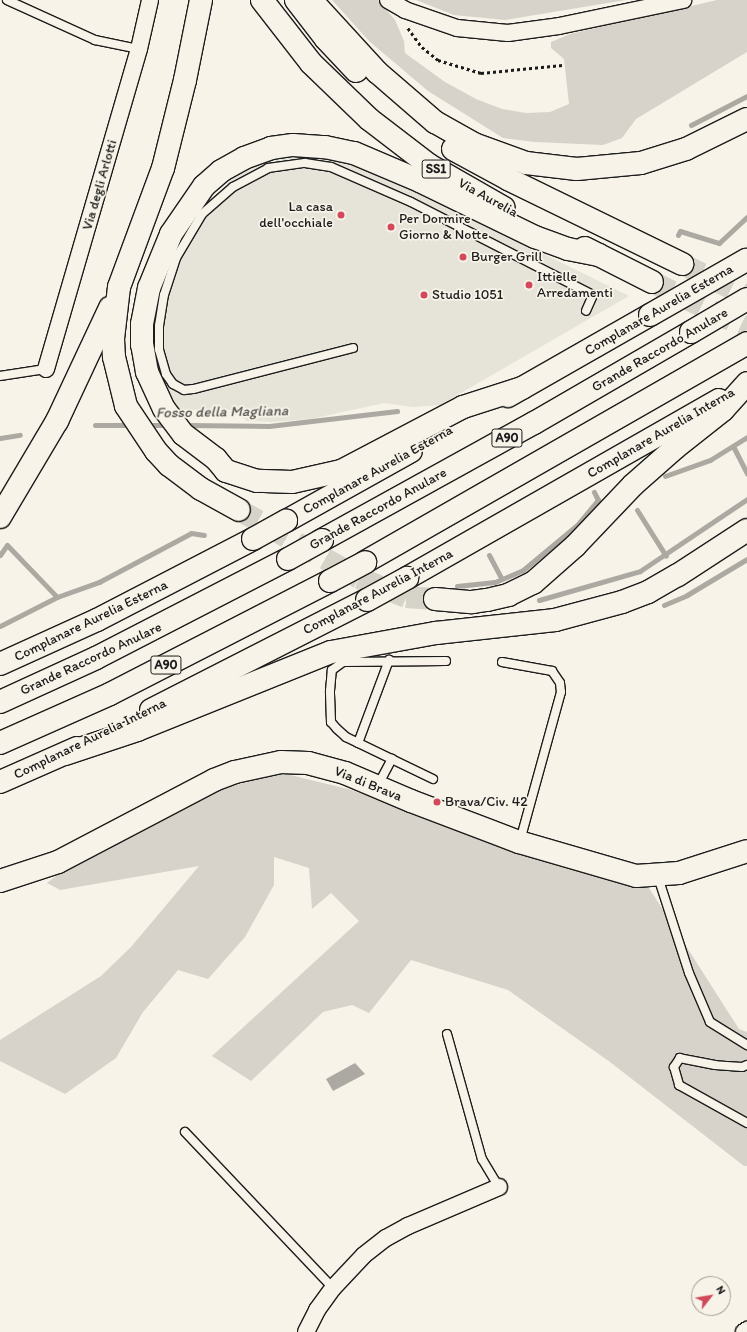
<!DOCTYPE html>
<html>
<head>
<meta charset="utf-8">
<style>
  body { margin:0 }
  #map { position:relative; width:747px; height:1332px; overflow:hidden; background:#f7f3e8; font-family:Itim,sans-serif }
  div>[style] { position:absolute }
  .built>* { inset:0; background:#e6e3d9 }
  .green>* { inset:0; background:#d7d3cb }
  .water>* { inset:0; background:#aca9a2 }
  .stream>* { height:5px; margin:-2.5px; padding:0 2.5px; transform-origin:2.5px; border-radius:2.5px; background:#aca9a2 }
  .highway-tunnel>* { height:22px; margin-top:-11px; transform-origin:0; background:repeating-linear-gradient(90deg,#d6d3c9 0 22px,transparent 0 33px) }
  .path>* { height:2.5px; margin-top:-1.25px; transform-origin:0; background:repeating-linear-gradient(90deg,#1c1c1c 0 3px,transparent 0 6px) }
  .roads { filter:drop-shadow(1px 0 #1c1c1c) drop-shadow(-1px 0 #1c1c1c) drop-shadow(0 1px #1c1c1c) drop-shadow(0 -1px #1c1c1c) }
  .lane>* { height:8px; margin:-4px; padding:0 4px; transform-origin:4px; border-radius:4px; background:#f7f3e8 }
  .street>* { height:16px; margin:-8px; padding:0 8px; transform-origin:8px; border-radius:8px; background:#f7f3e8 }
  .secondary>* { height:22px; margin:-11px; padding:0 11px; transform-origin:11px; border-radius:11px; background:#f7f3e8 }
  .highway>* { height:22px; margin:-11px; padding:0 11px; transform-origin:11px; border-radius:11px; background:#f7f3e8 }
  .bridges { filter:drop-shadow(1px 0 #1c1c1c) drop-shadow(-1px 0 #1c1c1c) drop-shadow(0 1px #1c1c1c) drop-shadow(0 -1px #1c1c1c) }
  .highway-bridge>* { height:22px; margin:-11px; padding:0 11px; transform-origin:11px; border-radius:11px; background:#f7f3e8 }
  .dots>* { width:11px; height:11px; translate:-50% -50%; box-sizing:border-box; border:2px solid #f7f3e8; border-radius:50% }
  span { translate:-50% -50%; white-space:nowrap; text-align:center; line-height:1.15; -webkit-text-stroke:3.5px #f7f3e8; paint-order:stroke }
  .shield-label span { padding:1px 3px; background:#f7f3e8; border:1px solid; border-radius:3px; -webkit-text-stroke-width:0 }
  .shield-label { font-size:13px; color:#1c1c1c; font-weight:700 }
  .street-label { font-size:14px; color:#1c1c1c }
  .poi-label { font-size:14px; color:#1c1c1c }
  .right { translate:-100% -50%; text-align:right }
  .left { translate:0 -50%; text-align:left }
  .water-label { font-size:15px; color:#565452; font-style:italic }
  .north { position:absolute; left:691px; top:1276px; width:40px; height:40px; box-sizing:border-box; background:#f7f3e8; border:1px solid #9f9d96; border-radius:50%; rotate:59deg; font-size:11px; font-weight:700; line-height:16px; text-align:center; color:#1c1c1c }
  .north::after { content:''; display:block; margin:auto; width:14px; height:18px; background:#d1495b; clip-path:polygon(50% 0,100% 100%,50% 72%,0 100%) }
</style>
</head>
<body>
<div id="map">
  <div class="built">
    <i style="clip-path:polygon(291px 156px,330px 158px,378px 172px,629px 296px,440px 405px,413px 407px,384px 403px,311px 419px,272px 422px,247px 421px,232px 410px,180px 410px,167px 390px,156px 361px,154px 330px,161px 289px,175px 254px,212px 200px,231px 180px,255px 167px)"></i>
  </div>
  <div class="green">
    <i style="clip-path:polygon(332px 0,378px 0,395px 20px,404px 41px,405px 53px,445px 82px,476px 99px,502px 109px,526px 113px,550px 112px,569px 104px,564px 59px,551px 48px,551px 42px,570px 34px,717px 0,747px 0,747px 52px,636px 119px,622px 138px,603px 145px,535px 142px,503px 138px,428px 91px,369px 41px)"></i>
    <i style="clip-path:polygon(416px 0,626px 0,505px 20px,454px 15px)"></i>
    <i style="clip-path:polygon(282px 773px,348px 789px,649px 888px,739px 1029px,747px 1032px,747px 1166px,744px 1166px,610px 1062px,508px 990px,411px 960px,369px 1013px,352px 1005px,323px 1012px,251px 1081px,212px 1056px,359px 921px,331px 893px,312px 909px,309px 868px,274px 857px,274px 885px,245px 937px,208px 979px,178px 970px,143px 1012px,116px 1058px,65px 1094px,0 1061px,0 1040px,101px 976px,131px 947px,199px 866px,60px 890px,47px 883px,91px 849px,225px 788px)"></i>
  </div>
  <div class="water">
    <i style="clip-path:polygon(355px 1063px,365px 1074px,333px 1091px,326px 1079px)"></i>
  </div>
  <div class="stream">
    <i style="left:691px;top:125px;width:63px;rotate:-27.4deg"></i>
    <i style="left:678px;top:235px;width:4px;rotate:-63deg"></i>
    <i style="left:680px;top:231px;width:41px;rotate:17.1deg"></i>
    <i style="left:719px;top:243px;width:38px;rotate:-43deg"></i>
    <i style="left:95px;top:425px;width:36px"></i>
    <i style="left:147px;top:425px;width:22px"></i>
    <i style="left:185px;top:425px;width:84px;rotate:0.7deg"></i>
    <i style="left:269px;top:426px;width:129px;rotate:-6.7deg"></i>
    <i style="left:0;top:438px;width:20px;rotate:-9deg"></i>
    <i style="left:733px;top:446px;width:31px;rotate:63deg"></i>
    <i style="left:665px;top:476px;width:48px;rotate:-19.6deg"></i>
    <i style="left:710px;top:460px;width:44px;rotate:-31.9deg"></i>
    <i style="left:637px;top:510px;width:54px;rotate:57.8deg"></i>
    <i style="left:0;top:555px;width:12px;rotate:-55deg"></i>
    <i style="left:7px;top:545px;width:72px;rotate:46.1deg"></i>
    <i style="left:489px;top:555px;width:27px;rotate:62deg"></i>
    <i style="left:457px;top:586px;width:38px;rotate:-6deg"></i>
    <i style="left:495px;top:582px;width:30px;rotate:-23deg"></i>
    <i style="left:523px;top:570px;width:70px;rotate:-39.8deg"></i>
    <i style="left:577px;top:525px;width:33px;rotate:-50deg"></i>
    <i style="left:598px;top:500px;width:9px;rotate:-117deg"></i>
    <i style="left:539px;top:600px;width:105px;rotate:-16deg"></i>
    <i style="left:640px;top:571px;width:129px;rotate:-33.9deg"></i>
    <i style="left:664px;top:605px;width:25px;rotate:-23deg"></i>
    <i style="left:687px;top:595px;width:70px;rotate:-31deg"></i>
    <i style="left:0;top:626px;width:64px;rotate:-27deg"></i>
    <i style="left:57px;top:597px;width:45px;rotate:-19.7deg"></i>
    <i style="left:99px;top:582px;width:104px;rotate:-28deg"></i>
    <i style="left:191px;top:533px;width:13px;rotate:9deg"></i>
  </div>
  <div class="highway-tunnel">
    <i style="left:682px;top:264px;width:72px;rotate:26.2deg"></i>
    <i style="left:652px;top:282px;width:106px;rotate:25.8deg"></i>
    <i style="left:239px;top:510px;width:138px;rotate:29.5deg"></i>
    <i style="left:359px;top:578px;width:51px;rotate:22deg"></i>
    <i style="left:406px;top:597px;width:29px;rotate:4deg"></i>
  </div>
  <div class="path">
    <i style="left:408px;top:28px;width:24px;rotate:54deg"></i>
    <i style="left:422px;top:47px;width:21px;rotate:39deg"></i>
    <i style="left:438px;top:60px;width:45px;rotate:16.8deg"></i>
    <i style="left:481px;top:73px;width:82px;rotate:-5.6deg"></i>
  </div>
  <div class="roads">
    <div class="lane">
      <i style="left:7px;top:0;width:97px;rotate:24.4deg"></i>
      <i style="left:95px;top:40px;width:45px;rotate:11.6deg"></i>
      <i style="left:353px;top:348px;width:165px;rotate:165.6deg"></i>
      <i style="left:193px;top:389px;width:9px;rotate:174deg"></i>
      <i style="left:184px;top:390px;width:13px;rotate:-151deg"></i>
      <i style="left:173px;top:384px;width:12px;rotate:-125deg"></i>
      <i style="left:166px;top:374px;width:26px;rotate:-106deg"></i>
      <i style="left:159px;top:349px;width:23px;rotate:-90deg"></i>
      <i style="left:159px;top:326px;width:31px;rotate:-81deg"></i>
      <i style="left:164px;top:295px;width:39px;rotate:-72deg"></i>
      <i style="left:176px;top:258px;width:51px;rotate:-59.4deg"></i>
      <i style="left:202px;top:214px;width:41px;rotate:-41.1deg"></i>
      <i style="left:233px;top:187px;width:40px;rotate:-28deg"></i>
      <i style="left:268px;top:168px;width:37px;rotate:-8deg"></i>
      <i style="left:305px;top:163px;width:26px;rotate:9deg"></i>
      <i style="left:331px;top:167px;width:87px;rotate:23.6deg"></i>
      <i style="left:411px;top:202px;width:204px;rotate:27.1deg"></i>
      <i style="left:593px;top:295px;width:17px;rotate:114deg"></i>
      <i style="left:0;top:376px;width:47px;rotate:-8.7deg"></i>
      <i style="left:502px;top:662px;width:51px;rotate:10.2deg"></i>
      <i style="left:552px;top:671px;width:14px;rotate:56deg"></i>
      <i style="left:560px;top:683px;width:9px;rotate:84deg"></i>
      <i style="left:561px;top:692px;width:155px;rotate:105.4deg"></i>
      <i style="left:358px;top:743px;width:89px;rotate:-69.5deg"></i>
      <i style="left:433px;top:779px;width:97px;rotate:-154.2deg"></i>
      <i style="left:346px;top:737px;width:12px;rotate:-138deg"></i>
      <i style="left:337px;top:729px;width:9px;rotate:-131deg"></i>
      <i style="left:331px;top:722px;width:31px;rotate:-92deg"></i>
      <i style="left:330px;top:691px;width:21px;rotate:-85deg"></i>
      <i style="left:332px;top:670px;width:14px;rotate:-36deg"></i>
      <i style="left:343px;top:662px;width:103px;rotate:-0.6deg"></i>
      <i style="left:377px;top:787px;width:32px;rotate:-62deg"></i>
      <i style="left:658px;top:877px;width:101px;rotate:72.1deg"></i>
      <i style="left:689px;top:973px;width:53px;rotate:66.8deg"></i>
      <i style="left:710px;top:1022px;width:44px;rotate:31.9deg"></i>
      <i style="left:447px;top:1034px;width:130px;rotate:74.4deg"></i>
      <i style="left:482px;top:1159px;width:33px;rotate:59deg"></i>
      <i style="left:747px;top:1065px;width:5px;rotate:158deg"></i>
      <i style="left:742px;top:1067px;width:27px;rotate:-176deg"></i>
      <i style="left:715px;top:1065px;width:36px;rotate:-169deg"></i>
      <i style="left:680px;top:1058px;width:11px;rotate:124deg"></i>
      <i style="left:674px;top:1067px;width:19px;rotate:74deg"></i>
      <i style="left:679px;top:1085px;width:78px;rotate:29.2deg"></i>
      <i style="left:185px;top:1132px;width:215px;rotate:46.5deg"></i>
    </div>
    <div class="street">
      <i style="left:388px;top:0;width:20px;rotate:30deg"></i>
      <i style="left:405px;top:10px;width:55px;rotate:19.1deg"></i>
      <i style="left:457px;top:28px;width:51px;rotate:5.6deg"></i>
      <i style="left:508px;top:33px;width:51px;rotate:-7.8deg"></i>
      <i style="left:559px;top:26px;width:127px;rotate:-11.8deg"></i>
      <i style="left:46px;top:369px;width:333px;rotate:-73.8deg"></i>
      <i style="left:139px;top:49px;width:50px;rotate:-77.3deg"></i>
      <i style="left:306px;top:1332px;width:25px;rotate:-63deg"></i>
      <i style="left:317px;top:1310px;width:27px;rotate:-54deg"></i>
      <i style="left:333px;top:1288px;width:45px;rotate:-46.8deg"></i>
      <i style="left:364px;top:1255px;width:28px;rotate:-38deg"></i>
      <i style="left:386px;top:1238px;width:25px;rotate:-29deg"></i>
      <i style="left:408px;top:1226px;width:99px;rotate:-23.2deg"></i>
      <i style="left:744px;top:1332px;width:4px;rotate:-34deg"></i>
    </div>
    <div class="secondary">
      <i style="left:0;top:881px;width:61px;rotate:-18.1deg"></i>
      <i style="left:58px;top:862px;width:176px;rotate:-27.7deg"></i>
      <i style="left:214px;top:780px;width:22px;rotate:-21deg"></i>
      <i style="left:235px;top:772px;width:47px;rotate:-12.3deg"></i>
      <i style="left:281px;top:762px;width:27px;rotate:2deg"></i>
      <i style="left:308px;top:763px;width:38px;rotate:15deg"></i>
      <i style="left:345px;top:773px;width:72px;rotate:23deg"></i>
      <i style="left:411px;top:801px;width:116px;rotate:20.8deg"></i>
      <i style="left:519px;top:842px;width:122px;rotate:16.2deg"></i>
      <i style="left:636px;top:876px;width:43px;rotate:-4deg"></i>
      <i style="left:679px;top:873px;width:71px;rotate:-17.9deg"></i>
    </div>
    <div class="highway">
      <i style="left:201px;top:0;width:82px;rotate:101.3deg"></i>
      <i style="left:185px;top:80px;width:91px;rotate:104deg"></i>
      <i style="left:163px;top:168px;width:127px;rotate:110.3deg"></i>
      <i style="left:119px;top:287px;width:52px;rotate:96.6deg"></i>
      <i style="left:113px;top:339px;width:18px;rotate:87deg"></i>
      <i style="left:114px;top:357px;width:50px;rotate:76.2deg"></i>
      <i style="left:126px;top:406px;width:54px;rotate:56.3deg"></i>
      <i style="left:156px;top:451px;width:19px;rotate:47deg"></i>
      <i style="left:169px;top:465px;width:40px;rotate:37deg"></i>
      <i style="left:201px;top:489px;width:43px;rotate:28.9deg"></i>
      <i style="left:262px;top:0;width:80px;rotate:52.1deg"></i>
      <i style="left:311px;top:63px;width:81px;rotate:44deg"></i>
      <i style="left:369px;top:119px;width:76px;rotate:37.5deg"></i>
      <i style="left:429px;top:165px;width:86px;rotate:29.8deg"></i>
      <i style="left:296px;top:0;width:49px;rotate:52.4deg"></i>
      <i style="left:326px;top:39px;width:44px;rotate:46.8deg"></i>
      <i style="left:311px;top:0;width:98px;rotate:47.5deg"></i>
      <i style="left:377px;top:72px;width:77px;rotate:40.8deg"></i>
      <i style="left:435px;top:122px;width:45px;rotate:29.4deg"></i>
      <i style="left:474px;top:144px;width:55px;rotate:20.1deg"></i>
      <i style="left:526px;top:163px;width:51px;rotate:6.7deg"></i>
      <i style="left:577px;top:169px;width:64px;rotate:-5.4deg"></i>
      <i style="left:641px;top:163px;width:47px;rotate:-17.3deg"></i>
      <i style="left:686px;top:149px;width:68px;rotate:-26.2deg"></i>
      <i style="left:453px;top:149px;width:63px;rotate:28.6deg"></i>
      <i style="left:508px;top:179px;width:194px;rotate:26deg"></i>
      <i style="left:585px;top:248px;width:75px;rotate:26.9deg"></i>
      <i style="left:522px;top:388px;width:62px;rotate:162.1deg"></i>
      <i style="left:463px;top:407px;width:138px;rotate:152.3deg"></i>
      <i style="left:341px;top:471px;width:50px;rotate:167.3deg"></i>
      <i style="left:292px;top:482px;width:35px;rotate:-178deg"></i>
      <i style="left:257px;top:481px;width:33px;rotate:-162deg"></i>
      <i style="left:226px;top:471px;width:16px;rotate:-130deg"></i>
      <i style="left:216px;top:459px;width:41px;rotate:-142.9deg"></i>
      <i style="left:183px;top:434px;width:31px;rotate:-127deg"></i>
      <i style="left:164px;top:409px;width:41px;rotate:-114.7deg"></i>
      <i style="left:147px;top:372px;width:27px;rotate:-100deg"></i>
      <i style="left:142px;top:345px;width:21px;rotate:-90deg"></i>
      <i style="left:142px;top:324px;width:37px;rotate:-79deg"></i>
      <i style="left:149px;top:288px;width:58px;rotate:-67.8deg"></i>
      <i style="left:171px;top:234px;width:58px;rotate:-55.5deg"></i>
      <i style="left:204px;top:186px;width:23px;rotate:-41deg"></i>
      <i style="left:221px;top:171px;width:26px;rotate:-29deg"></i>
      <i style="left:244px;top:158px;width:29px;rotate:-20deg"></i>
      <i style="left:271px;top:148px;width:22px;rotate:-8deg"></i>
      <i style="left:293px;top:145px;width:32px;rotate:4deg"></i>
      <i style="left:325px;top:147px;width:30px;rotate:12deg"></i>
      <i style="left:354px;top:153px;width:72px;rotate:23deg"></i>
      <i style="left:420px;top:181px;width:128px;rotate:26deg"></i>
      <i style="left:535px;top:237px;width:35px;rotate:20deg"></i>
      <i style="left:568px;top:249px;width:31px;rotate:11deg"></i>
      <i style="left:508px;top:396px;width:163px;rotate:-29.7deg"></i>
      <i style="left:0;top:517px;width:112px;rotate:-59.3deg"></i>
      <i style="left:57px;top:421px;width:125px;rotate:-64.9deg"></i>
      <i style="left:286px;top:521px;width:143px;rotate:-29.2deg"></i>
      <i style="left:322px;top:540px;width:242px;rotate:-28.9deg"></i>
      <i style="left:534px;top:423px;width:181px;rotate:-30.1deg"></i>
      <i style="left:365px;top:562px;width:440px;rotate:-29.8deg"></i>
      <i style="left:407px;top:578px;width:359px;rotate:-29.7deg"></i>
      <i style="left:435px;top:599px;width:37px;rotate:5deg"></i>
      <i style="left:472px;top:602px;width:15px;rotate:-8deg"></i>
      <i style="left:487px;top:600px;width:22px;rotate:-13deg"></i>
      <i style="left:508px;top:595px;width:28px;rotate:-26deg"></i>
      <i style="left:533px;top:583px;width:56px;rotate:-41.4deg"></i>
      <i style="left:575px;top:546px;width:84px;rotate:-46.4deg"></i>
      <i style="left:633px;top:485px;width:56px;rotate:-41.4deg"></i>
      <i style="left:675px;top:448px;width:61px;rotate:-38.4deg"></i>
      <i style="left:723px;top:410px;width:36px;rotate:-48deg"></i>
      <i style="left:0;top:664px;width:107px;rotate:-24.4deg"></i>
      <i style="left:97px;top:620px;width:176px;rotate:-27.4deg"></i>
      <i style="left:0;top:702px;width:106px;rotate:-24.6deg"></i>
      <i style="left:96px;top:658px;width:216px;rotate:-27.3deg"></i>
      <i style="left:151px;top:710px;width:242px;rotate:-27deg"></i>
      <i style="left:0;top:743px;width:120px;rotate:-24deg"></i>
      <i style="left:110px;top:694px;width:247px;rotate:-27.2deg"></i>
      <i style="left:65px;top:754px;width:76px;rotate:-18.4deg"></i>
      <i style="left:137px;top:730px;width:209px;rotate:-21.9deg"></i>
      <i style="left:331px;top:652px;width:107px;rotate:-10.3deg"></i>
      <i style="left:436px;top:633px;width:120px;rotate:-6.2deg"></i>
      <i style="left:555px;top:620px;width:69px;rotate:-15deg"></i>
      <i style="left:622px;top:602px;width:28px;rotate:-21deg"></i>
      <i style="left:648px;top:592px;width:34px;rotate:-30deg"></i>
      <i style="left:678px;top:575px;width:82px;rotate:-33.1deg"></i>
      <i style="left:0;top:782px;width:84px;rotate:-23.8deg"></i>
    </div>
  </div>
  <div class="bridges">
    <div class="highway-bridge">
      <i style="left:650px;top:315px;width:111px;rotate:-29.8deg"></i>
      <i style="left:691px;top:332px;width:65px;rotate:-30.5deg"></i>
      <i style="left:253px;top:539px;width:38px;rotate:-29deg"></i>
      <i style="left:288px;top:559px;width:39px;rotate:-29deg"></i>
      <i style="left:330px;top:581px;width:40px;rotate:-28deg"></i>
      <i style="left:367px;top:600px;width:46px;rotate:-28.8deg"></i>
    </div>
  </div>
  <div class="dots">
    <i style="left:341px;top:215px;background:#d1495b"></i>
    <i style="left:391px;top:227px;background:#d1495b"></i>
    <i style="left:463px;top:257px;background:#d1495b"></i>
    <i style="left:529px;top:285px;background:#d1495b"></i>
    <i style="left:424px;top:295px;background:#d1495b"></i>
    <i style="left:437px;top:802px;background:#d1495b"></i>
  </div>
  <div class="shield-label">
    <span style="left:436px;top:169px">SS1</span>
    <span style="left:507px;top:438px">A90</span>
    <span style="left:166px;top:665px">A90</span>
  </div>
  <div class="street-label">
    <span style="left:100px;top:185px;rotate:-74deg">Via degli Arlotti</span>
    <span style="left:488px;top:198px;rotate:29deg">Via Aurelia</span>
    <span style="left:659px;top:310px;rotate:-30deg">Complanare Aurelia Esterna</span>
    <span style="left:660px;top:350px;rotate:-30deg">Grande Raccordo Anulare</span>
    <span style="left:661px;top:433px;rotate:-30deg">Complanare Aurelia Interna</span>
    <span style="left:378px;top:470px;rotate:-29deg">Complanare Aurelia Esterna</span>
    <span style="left:378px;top:509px;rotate:-29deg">Grande Raccordo Anulare</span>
    <span style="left:378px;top:592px;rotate:-28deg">Complanare Aurelia Interna</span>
    <span style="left:91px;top:621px;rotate:-26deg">Complanare Aurelia Esterna</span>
    <span style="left:91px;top:659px;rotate:-25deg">Grande Raccordo Anulare</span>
    <span style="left:90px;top:739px;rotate:-26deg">Complanare Aurelia Interna</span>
    <span style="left:368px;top:784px;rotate:22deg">Via di Brava</span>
  </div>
  <div class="poi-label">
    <span class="right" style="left:333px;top:215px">La casa<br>dell'occhiale</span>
    <span class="left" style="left:399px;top:227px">Per Dormire<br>Giorno &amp; Notte</span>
    <span class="left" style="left:471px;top:257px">Burger Grill</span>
    <span class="left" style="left:537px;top:285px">Ittielle<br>Arredamenti</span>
    <span class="left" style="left:432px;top:295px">Studio 1051</span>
    <span class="left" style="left:445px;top:802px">Brava/Civ. 42</span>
  </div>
  <div class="water-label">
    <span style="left:222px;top:412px;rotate:-1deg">Fosso della Magliana</span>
  </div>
  <div class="north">N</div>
</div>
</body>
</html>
